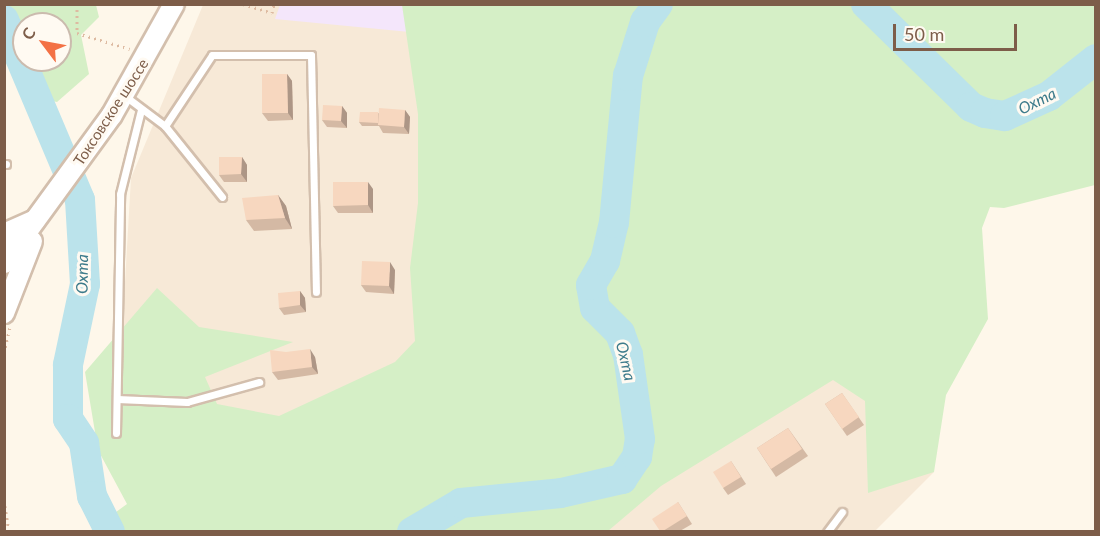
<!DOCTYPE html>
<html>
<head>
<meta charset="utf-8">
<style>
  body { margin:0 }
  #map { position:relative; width:1100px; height:536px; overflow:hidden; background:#fef7ea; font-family:Lato,sans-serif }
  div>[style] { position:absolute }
  .residential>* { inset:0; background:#f7e9d7 }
  .education>* { inset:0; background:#f4e6fb }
  .green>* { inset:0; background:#d5efc6 }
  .river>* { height:30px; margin:-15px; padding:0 15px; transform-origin:15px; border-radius:15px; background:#bbe3eb }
  .path>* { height:3px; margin-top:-1.5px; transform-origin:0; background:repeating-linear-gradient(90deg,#ddbaa1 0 1.5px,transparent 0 6px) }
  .roads { filter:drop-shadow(2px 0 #d3bfad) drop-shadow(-2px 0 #d3bfad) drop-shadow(0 2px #d3bfad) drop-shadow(0 -2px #d3bfad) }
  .lane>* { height:7px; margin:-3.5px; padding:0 3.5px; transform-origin:3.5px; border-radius:3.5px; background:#fff }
  .secondary>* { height:20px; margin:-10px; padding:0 10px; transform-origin:10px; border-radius:10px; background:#fff }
  .wall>* { inset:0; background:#d4b9a4 }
  .shaded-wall>* { inset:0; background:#ad9686 }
  .building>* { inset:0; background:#f7d7bf }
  span { translate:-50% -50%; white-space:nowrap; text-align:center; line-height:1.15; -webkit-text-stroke:6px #fffaf2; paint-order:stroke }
  .street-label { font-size:15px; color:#7d5d49 }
  .water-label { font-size:16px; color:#3d7b8b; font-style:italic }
  .frame { position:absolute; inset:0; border:6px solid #7d5d49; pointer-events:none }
  .north { position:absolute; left:12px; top:12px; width:60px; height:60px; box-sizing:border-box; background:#fffaf2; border:2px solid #cbbbae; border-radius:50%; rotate:302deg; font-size:16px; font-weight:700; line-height:24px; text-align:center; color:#7d5d49 }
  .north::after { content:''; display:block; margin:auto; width:21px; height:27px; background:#f37145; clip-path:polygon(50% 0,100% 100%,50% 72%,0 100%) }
  .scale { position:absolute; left:893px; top:24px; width:124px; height:27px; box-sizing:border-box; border:3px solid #7d5d49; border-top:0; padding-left:8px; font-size:18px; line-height:21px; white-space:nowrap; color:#7d5d49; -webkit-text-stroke:4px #fffaf2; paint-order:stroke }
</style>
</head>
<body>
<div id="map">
  <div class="residential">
    <i style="clip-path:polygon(203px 5px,421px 5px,475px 347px,343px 442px,118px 404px,131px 178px)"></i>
    <i style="clip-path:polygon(837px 366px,934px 472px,875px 531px,560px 532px)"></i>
  </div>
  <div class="education">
    <i style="clip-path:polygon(280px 5px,421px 5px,420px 33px,275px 19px)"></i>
  </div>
  <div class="green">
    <i style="clip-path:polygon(5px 5px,96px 5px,99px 17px,81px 35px,89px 74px,57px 102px,42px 99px,25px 60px,60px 60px,60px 24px,24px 24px,24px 58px)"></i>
    <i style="clip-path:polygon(402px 5px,1095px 5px,1095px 185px,1004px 208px,990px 207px,982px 228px,988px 319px,946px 395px,934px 472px,868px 493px,865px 401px,833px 380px,661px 486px,608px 531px,90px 531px,127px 504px,98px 450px,85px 372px,157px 288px,199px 327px,293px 342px,205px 377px,217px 404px,279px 416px,395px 362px,415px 341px,410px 268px,418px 203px,418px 114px)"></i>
  </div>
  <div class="river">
    <i style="left:866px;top:4px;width:147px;rotate:44.4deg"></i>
    <i style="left:971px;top:107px;width:15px;rotate:23deg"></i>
    <i style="left:985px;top:113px;width:20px;rotate:9deg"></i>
    <i style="left:1005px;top:116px;width:48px;rotate:-24.4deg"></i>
    <i style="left:1049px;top:96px;width:60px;rotate:-38.2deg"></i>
    <i style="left:4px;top:20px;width:195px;rotate:67.1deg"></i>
    <i style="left:80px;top:200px;width:84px;rotate:86.6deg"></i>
    <i style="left:85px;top:284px;width:83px;rotate:101.9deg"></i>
    <i style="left:68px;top:365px;width:54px;rotate:90deg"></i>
    <i style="left:68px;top:419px;width:29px;rotate:56deg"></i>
    <i style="left:84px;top:443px;width:54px;rotate:81.4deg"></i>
    <i style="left:92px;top:496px;width:40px;rotate:63.4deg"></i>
    <i style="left:412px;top:532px;width:57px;rotate:-30.6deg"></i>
    <i style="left:461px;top:503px;width:100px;rotate:-5.7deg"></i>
    <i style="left:561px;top:493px;width:63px;rotate:-12.9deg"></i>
    <i style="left:622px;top:479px;width:27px;rotate:-56deg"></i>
    <i style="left:637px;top:457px;width:18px;rotate:-81deg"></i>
    <i style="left:640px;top:439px;width:85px;rotate:-98.1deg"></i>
    <i style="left:628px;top:355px;width:23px;rotate:-110deg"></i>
    <i style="left:620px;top:333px;width:35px;rotate:-135deg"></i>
    <i style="left:595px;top:308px;width:23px;rotate:-100deg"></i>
    <i style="left:591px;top:285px;width:28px;rotate:-60deg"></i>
    <i style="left:605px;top:261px;width:39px;rotate:-77deg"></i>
    <i style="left:614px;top:223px;width:148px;rotate:-84.6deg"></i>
    <i style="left:628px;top:76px;width:57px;rotate:-72.5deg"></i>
    <i style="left:645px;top:22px;width:22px;rotate:-54deg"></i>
  </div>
  <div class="path">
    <i style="left:77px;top:4px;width:29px;rotate:90deg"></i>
    <i style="left:77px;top:33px;width:55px;rotate:16.8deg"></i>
    <i style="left:243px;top:4px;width:30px;rotate:17deg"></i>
    <i style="left:272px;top:13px;width:9px;rotate:-77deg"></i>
    <i style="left:4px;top:353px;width:26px;rotate:-77deg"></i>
    <i style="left:4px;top:500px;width:32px;rotate:81deg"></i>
  </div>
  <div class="roads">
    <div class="lane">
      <i style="left:125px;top:96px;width:50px;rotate:36.9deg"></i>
      <i style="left:165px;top:126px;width:85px;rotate:-56.5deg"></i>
      <i style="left:212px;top:55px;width:99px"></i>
      <i style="left:311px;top:55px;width:237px;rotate:88.8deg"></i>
      <i style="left:165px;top:126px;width:91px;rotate:51.2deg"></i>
      <i style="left:4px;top:164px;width:2px"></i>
      <i style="left:117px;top:399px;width:70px;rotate:2.5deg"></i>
      <i style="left:187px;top:402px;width:75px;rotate:-15.5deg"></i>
      <i style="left:116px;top:433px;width:239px;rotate:-89deg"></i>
      <i style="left:120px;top:194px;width:87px;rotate:-76deg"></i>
      <i style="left:827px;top:532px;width:25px;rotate:-53deg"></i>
    </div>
    <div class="secondary">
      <i style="left:4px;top:234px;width:34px;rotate:-24deg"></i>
      <i style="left:4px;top:263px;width:183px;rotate:-53.9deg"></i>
      <i style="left:112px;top:115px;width:127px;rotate:-60.8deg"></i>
      <i style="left:4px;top:313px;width:77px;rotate:-68.7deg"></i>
    </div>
  </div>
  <div class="wall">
    <i style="clip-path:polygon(287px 74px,292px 81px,293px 120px,268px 121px,262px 113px)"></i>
    <i style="clip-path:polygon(342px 106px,347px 113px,347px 128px,327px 127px,322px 120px)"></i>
    <i style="clip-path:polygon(405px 110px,410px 117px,409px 134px,383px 133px,379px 126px,362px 126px,359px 122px,379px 113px)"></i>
    <i style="clip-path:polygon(242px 157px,247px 165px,247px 182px,224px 182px,219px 175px)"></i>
    <i style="clip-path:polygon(373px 189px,373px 213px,338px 213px,333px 206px)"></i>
    <i style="clip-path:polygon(278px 195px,286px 206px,292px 229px,254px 231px,246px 220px)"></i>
    <i style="clip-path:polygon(395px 270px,394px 294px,366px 292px,361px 285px)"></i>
    <i style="clip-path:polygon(300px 291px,305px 298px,306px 312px,284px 315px,279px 308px)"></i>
    <i style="clip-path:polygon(315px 357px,318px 374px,278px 380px,272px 372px)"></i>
    <i style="clip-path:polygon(842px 393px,864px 425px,847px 436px,825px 404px)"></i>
    <i style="clip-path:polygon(788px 428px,808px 456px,776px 477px,757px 448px)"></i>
    <i style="clip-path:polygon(731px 461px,746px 484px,728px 495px,723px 488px)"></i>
    <i style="clip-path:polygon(678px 502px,692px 524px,680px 531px,660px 531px)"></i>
  </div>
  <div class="shaded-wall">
    <i style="clip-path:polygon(287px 74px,292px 81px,293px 120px,288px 113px)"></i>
    <i style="clip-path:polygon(342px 106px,347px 113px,347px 128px,341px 121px)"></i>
    <i style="clip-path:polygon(405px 110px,410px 117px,409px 134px,404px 127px)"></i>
    <i style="clip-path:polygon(242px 157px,247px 165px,247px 182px,241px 174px)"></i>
    <i style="clip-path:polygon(368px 182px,373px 189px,373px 213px,368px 205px)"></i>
    <i style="clip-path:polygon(278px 195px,286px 206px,292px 229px,285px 218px)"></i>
    <i style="clip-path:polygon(390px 262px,395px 270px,394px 294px,389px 286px)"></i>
    <i style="clip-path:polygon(300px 291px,305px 298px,306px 312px,300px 305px)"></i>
    <i style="clip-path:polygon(310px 349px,315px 357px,318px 374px,312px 367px)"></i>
  </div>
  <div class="building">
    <i style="clip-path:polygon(262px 74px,287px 74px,288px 113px,262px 113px)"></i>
    <i style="clip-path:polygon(323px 105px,342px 106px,341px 121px,322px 120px)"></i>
    <i style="clip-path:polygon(379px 108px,405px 110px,404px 127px,378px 125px)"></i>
    <i style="clip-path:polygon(360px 112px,378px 112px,378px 123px,359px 122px)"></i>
    <i style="clip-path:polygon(219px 157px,242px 157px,241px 174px,219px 175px)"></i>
    <i style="clip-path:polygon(333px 182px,368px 182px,368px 205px,333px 206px)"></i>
    <i style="clip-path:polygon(278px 195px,285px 218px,246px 220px,242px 198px)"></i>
    <i style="clip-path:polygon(362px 261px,390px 262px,389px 286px,361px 285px)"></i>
    <i style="clip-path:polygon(300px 291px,300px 305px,279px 308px,278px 293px)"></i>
    <i style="clip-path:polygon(310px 349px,312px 367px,272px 372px,270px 350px,286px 352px)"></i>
    <i style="clip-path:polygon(842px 393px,859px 417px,842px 429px,825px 404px)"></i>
    <i style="clip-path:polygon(788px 428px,802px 449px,771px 469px,757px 448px)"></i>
    <i style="clip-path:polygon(731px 461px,741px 477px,723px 488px,713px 472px)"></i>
    <i style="clip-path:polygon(678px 502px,687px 516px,663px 531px,660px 531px,652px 519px)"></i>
  </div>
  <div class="street-label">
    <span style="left:111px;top:112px;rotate:-57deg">Токсовское шоссе</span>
  </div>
  <div class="water-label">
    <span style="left:1037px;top:101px;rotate:-26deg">Охта</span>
    <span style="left:82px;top:274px;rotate:-89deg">Охта</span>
    <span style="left:626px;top:361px;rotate:77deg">Охта</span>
  </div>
  <div class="frame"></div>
  <div class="north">С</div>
  <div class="scale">50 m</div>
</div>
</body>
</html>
